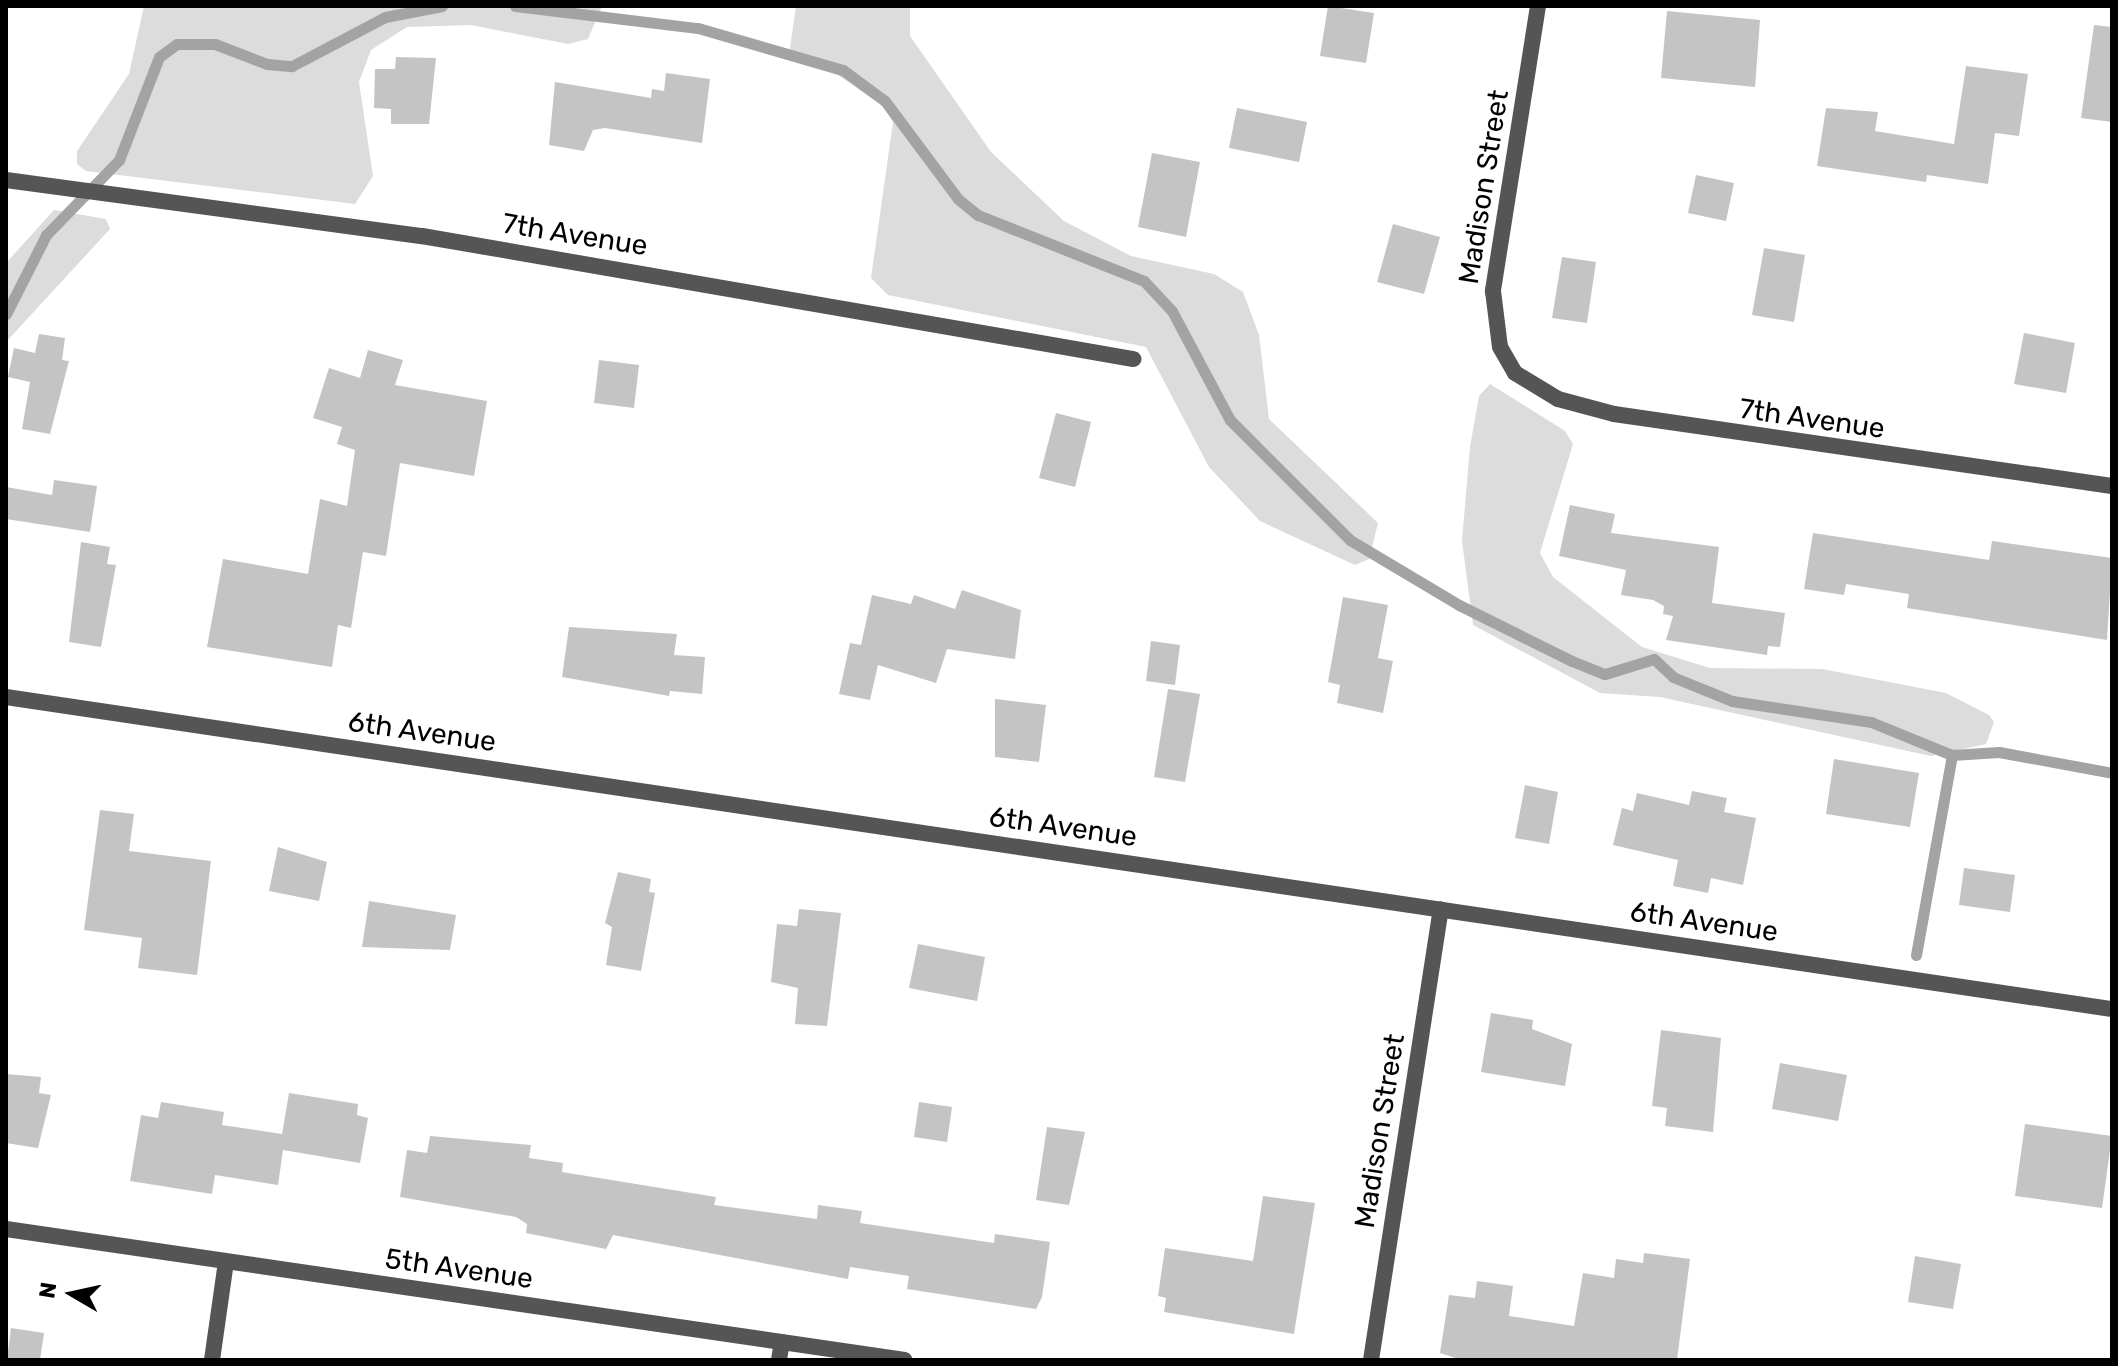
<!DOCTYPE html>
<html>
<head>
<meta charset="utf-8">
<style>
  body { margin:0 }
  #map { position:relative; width:2118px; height:1366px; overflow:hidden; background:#fff; font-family:Rubik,sans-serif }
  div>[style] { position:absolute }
  .green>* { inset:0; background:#dcdcdc }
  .stream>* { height:11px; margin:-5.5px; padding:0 5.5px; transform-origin:5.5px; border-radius:5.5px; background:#a3a3a3 }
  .building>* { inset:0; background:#c4c4c4 }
  .service>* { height:16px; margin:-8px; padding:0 8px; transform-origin:8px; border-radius:8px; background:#555 }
  .minor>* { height:16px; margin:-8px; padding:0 8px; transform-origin:8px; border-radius:8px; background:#555 }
  .tertiary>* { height:16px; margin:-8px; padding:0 8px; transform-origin:8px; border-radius:8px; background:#555 }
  span { translate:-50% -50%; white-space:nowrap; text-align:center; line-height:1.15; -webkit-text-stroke:6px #fff; paint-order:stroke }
  .street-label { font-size:28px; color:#000 }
  .frame { position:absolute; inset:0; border:8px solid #000; pointer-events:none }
  .north { position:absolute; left:32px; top:1254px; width:80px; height:80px; -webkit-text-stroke:6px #fff; paint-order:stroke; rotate:279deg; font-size:22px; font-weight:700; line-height:32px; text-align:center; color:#000 }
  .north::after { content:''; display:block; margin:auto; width:28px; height:36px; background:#000; clip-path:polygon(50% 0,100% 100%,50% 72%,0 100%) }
</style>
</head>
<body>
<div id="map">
  <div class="green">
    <i style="clip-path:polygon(144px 6px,602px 6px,588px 39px,568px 44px,471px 25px,407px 27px,371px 50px,359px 82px,373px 176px,355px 204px,86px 171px,77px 164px,77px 151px,129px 74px)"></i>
    <i style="clip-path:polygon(796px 6px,910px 6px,910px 36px,991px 152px,1064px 221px,1131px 256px,1214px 274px,1243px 292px,1259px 335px,1269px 419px,1378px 523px,1369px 559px,1355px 565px,1260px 521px,1209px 467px,1146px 347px,888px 295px,871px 278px,893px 122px,883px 106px,832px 71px,789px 55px)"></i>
    <i style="clip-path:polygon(54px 210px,106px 219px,110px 229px,6px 342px,6px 263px)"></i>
    <i style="clip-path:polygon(1490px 384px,1565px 431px,1573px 444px,1540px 553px,1553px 577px,1642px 647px,1710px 668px,1822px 669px,1946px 693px,1989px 715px,1994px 722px,1986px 744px,1931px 756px,1660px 697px,1600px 693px,1473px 625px,1462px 541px,1470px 447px,1479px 396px)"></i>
  </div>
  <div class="stream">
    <i style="left:515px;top:6px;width:184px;rotate:6.9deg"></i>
    <i style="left:698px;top:28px;width:151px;rotate:16.2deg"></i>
    <i style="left:843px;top:70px;width:52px;rotate:36.4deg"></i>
    <i style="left:885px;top:101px;width:122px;rotate:53.3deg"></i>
    <i style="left:958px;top:199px;width:26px;rotate:39deg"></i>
    <i style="left:978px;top:215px;width:179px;rotate:21.7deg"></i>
    <i style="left:1144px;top:281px;width:41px;rotate:47deg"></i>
    <i style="left:1172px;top:311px;width:123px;rotate:62deg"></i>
    <i style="left:1230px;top:420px;width:170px;rotate:45deg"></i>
    <i style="left:1350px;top:540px;width:127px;rotate:30.8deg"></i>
    <i style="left:1459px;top:605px;width:126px;rotate:26.4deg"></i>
    <i style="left:1572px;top:661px;width:35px;rotate:22deg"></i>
    <i style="left:1605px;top:674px;width:51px;rotate:-17deg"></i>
    <i style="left:1654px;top:659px;width:26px;rotate:43deg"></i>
    <i style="left:1673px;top:677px;width:64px;rotate:22.1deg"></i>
    <i style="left:1732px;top:701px;width:141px;rotate:8.6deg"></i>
    <i style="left:1871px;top:722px;width:87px;rotate:22.2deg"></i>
    <i style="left:1952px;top:755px;width:47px;rotate:-3.7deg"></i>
    <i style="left:1999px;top:752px;width:115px;rotate:10.5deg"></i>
    <i style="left:6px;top:314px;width:89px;rotate:-63.1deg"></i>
    <i style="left:46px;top:235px;width:105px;rotate:-45.8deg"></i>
    <i style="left:119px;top:160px;width:110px;rotate:-68.8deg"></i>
    <i style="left:159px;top:57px;width:22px;rotate:-36deg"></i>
    <i style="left:177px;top:44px;width:38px"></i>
    <i style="left:215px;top:44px;width:56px;rotate:21deg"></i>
    <i style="left:267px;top:64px;width:25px;rotate:5deg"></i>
    <i style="left:292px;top:66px;width:105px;rotate:-27.8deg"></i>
    <i style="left:385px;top:17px;width:58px;rotate:-10.9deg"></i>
    <i style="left:1916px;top:955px;width:203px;rotate:-79.8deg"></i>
  </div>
  <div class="building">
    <i style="clip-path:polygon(1328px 6px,1374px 13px,1366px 63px,1320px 56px)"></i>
    <i style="clip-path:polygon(1667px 11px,1760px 20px,1755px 87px,1661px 78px)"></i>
    <i style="clip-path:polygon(2094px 25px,2112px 27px,2112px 122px,2081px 118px)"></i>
    <i style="clip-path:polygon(396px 57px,436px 58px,429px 124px,391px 124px,391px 109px,374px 108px,375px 69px,395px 69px)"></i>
    <i style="clip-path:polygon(1966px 66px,2028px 74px,2019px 136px,1995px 133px,1988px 184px,1927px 175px,1926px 182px,1817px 166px,1826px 108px,1878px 112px,1875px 131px,1954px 144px)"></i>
    <i style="clip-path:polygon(666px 73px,710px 79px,702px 143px,605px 128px,593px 130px,584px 151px,549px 145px,555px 82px,651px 98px,652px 89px,664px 91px)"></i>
    <i style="clip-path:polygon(1237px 108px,1307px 122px,1299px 162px,1229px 148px)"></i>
    <i style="clip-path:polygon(1152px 153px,1200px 162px,1186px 237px,1138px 227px)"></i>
    <i style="clip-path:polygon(1696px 175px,1734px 183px,1726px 221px,1688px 213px)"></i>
    <i style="clip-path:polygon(1393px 224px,1440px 237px,1424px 294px,1377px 282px)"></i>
    <i style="clip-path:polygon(1764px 248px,1805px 255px,1794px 322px,1752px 315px)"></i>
    <i style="clip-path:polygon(1562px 257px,1596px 262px,1587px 323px,1552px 318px)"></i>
    <i style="clip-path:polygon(2024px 333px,2075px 343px,2066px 393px,2014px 384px)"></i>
    <i style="clip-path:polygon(39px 334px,65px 338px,62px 360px,69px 361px,50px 434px,22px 429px,30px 382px,8px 377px,14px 348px,35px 353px)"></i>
    <i style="clip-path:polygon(368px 350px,403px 360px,395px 385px,487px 401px,474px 476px,400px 463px,386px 556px,363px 552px,351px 628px,338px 625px,332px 667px,207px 647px,223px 559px,308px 574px,320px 499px,347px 506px,355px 450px,337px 444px,342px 427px,313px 418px,329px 368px,360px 378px)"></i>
    <i style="clip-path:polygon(599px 360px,639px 365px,634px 408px,594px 403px)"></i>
    <i style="clip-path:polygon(1056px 413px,1091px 422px,1075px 487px,1039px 478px)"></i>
    <i style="clip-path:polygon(54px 480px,97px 486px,90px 532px,6px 519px,6px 487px,52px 495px)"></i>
    <i style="clip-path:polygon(1570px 505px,1615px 514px,1611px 533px,1719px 547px,1712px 603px,1785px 613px,1780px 647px,1768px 646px,1767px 655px,1666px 640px,1673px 616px,1663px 614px,1664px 606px,1653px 600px,1621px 595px,1626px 570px,1559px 556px)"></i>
    <i style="clip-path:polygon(1813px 533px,1989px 560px,1992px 541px,2112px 558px,2107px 640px,1907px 608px,1909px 594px,1846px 584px,1844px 595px,1804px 589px)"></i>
    <i style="clip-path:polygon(81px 542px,110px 547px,107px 564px,116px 565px,101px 647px,69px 642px)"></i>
    <i style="clip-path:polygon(962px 590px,1021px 610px,1015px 659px,947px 649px,936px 683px,878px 665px,870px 700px,839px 694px,850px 643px,861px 645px,872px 595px,911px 604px,914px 595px,955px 609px)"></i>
    <i style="clip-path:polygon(1343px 597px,1388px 605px,1378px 658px,1393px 661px,1383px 713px,1337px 703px,1340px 685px,1328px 682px)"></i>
    <i style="clip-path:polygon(569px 627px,677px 634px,674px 655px,705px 657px,702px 694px,670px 691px,669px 696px,562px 677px)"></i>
    <i style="clip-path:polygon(1151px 641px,1180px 645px,1175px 685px,1146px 681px)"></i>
    <i style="clip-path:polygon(1168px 689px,1200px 694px,1185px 782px,1154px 777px)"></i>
    <i style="clip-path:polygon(995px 699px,1046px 705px,1039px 762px,995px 757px)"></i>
    <i style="clip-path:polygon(1834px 759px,1919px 773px,1910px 827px,1826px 814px)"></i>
    <i style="clip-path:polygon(1525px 785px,1558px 792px,1549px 844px,1515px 838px)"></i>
    <i style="clip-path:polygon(1692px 791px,1727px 798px,1724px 812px,1756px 818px,1743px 885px,1711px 878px,1708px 893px,1673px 886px,1678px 860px,1613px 845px,1622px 808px,1633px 811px,1637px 793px,1689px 805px)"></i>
    <i style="clip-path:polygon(100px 810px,134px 814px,129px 851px,211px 861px,197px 975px,138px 968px,142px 938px,84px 930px)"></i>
    <i style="clip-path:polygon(278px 847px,327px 862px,319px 901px,269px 891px)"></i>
    <i style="clip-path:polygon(1964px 868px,2015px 875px,2010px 912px,1959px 905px)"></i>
    <i style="clip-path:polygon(618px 872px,651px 879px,649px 892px,655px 893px,641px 971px,606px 965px,612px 927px,605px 923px)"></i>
    <i style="clip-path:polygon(369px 901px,456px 915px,450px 950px,362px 947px)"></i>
    <i style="clip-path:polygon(799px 909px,841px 913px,827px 1026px,795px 1024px,798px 988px,771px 982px,777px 924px,797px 926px)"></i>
    <i style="clip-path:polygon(918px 944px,985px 957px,977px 1001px,909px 988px)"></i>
    <i style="clip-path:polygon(1491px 1013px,1533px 1020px,1532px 1029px,1572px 1044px,1565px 1086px,1481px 1072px)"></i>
    <i style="clip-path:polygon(1661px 1030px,1721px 1038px,1713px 1132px,1665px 1126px,1667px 1108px,1652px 1106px)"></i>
    <i style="clip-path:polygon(1780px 1063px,1847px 1075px,1838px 1121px,1772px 1109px)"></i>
    <i style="clip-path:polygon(6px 1074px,41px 1077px,39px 1093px,51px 1095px,38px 1148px,6px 1143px)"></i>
    <i style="clip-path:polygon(289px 1093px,358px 1104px,357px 1115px,368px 1118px,360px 1163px,283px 1150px,278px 1185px,215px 1175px,212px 1194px,130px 1181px,141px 1115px,158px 1118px,161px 1102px,224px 1112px,222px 1125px,282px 1134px)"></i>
    <i style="clip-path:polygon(919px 1102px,952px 1107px,947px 1142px,914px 1137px)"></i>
    <i style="clip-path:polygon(2025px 1124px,2112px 1136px,2102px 1208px,2015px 1196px)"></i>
    <i style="clip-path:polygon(1047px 1127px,1085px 1132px,1069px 1205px,1036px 1200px)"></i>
    <i style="clip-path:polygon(430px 1136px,531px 1145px,529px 1158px,563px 1163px,562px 1172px,716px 1197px,714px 1205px,817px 1219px,818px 1205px,862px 1211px,860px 1223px,994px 1243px,995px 1234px,1050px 1242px,1042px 1297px,1036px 1309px,907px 1289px,909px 1276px,850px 1267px,848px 1279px,613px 1235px,606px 1249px,526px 1233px,527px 1224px,516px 1217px,400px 1197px,407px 1150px,427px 1153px)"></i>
    <i style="clip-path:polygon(1263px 1196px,1315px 1203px,1294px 1334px,1164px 1312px,1166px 1298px,1158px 1296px,1165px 1248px,1253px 1261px)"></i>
    <i style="clip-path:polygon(1644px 1253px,1690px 1259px,1677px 1360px,1462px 1360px,1440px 1353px,1449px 1295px,1475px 1298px,1477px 1281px,1513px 1286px,1509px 1316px,1574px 1326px,1583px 1273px,1614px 1278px,1616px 1259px,1643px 1263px)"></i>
    <i style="clip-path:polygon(1915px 1256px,1961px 1264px,1953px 1309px,1908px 1302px)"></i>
    <i style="clip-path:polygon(11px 1328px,44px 1333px,40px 1360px,7px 1360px)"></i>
  </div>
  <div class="service">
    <i style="left:779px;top:1360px;width:18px;rotate:-81deg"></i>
  </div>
  <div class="minor">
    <i style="left:1538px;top:6px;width:289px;rotate:99deg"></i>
    <i style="left:1493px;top:291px;width:56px;rotate:82.9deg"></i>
    <i style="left:1500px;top:347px;width:30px;rotate:60deg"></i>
    <i style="left:1515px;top:373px;width:50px;rotate:31.2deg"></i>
    <i style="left:1558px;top:399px;width:58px;rotate:15deg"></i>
    <i style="left:1614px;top:414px;width:503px;rotate:8.23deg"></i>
    <i style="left:6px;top:180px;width:420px;rotate:7.7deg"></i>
    <i style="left:422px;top:236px;width:722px;rotate:9.81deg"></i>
    <i style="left:6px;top:697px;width:2129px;rotate:8.43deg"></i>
    <i style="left:212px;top:1360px;width:99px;rotate:-81.9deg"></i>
    <i style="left:1371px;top:1360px;width:456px;rotate:-81.2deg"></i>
  </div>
  <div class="tertiary">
    <i style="left:6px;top:1229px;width:908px;rotate:8.29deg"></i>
  </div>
  <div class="street-label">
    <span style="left:1484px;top:187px;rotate:-81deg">Madison Street</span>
    <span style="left:575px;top:235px;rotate:9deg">7th Avenue</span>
    <span style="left:1812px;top:419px;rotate:8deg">7th Avenue</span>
    <span style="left:422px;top:732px;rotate:8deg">6th Avenue</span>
    <span style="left:1063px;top:827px;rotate:8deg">6th Avenue</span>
    <span style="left:1704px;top:922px;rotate:8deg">6th Avenue</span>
    <span style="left:1380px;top:1131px;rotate:-81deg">Madison Street</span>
    <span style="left:459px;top:1269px;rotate:8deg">5th Avenue</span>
  </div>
  <div class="frame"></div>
  <div class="north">N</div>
</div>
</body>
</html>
